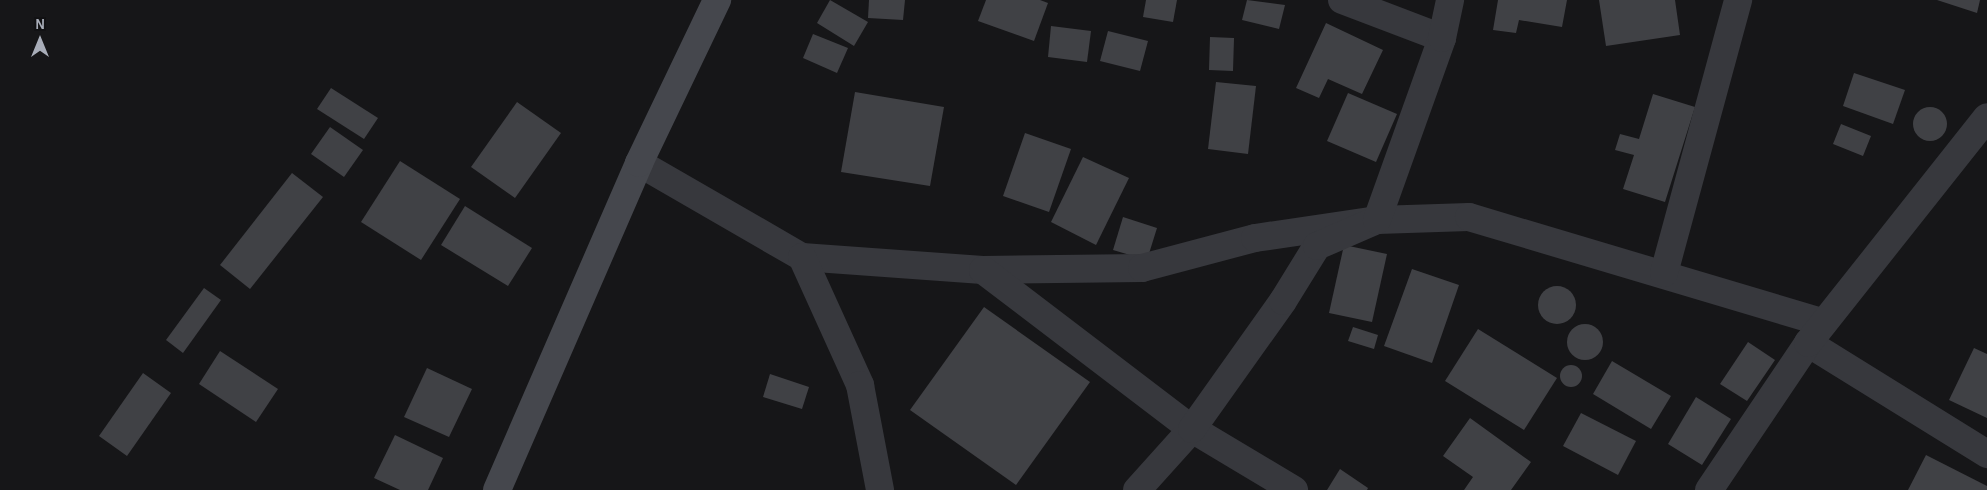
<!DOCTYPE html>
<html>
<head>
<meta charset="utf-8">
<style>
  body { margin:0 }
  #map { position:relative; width:1987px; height:490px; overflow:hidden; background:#161618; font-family:"Alegreya Sans",sans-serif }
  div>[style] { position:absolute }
  .building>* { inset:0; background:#404145 }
  .round { border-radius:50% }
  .street>* { height:28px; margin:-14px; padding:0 14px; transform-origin:14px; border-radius:14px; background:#37383d }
  .secondary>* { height:28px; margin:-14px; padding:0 14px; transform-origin:14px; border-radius:14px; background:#45474d }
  span { translate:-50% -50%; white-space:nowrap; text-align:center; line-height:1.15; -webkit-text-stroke:4px #111113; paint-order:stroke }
  .north { position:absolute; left:15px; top:15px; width:50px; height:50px; -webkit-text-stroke:4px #111113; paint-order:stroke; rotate:0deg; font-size:14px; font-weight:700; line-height:20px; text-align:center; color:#a8adb8 }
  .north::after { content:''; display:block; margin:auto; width:18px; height:22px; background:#a8adb8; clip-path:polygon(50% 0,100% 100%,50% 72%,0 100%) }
</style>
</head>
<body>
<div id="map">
  <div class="building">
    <i style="clip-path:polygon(830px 0,868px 22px,854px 46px,817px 23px)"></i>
    <i style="clip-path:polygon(869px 0,905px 0,903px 20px,868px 18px)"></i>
    <i style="clip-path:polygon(986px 0,1040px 0,1048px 3px,1034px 41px,978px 21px)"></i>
    <i style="clip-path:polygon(1146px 0,1177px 0,1173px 22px,1143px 17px)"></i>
    <i style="clip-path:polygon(1247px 0,1285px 5px,1279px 29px,1242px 20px)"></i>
    <i style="clip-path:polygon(1498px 0,1567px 0,1562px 27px,1519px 20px,1516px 33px,1493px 30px)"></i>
    <i style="clip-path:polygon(1599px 0,1675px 0,1680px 35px,1606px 46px)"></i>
    <i style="clip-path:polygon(1937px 0,1980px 0,1977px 13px)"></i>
    <i style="clip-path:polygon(1326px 23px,1383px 50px,1362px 94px,1328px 79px,1319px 98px,1296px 88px)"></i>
    <i style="clip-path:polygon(1051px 26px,1091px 31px,1087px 62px,1048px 57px)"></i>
    <i style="clip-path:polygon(1108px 31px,1148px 41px,1140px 71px,1100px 61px)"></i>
    <i style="clip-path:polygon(813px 34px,848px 48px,837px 73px,803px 58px)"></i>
    <i style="clip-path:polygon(1210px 37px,1234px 38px,1233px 71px,1209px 70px)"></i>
    <i style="clip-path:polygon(1854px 73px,1905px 90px,1893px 124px,1843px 106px)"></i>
    <i style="clip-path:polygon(1216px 82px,1256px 86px,1248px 154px,1208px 149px)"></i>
    <i style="clip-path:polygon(331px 88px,378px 118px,364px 139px,317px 109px)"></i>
    <i style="clip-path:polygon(855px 92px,944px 107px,930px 186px,841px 172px)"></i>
    <i style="clip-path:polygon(1348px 93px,1397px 114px,1376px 162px,1327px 141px)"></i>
    <i style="clip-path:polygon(1653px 94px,1695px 107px,1665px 202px,1623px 189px,1634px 155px,1615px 150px,1620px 134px,1639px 139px)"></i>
    <i style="clip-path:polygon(517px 102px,561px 133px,515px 198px,471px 167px)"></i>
    <i class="round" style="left:1913px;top:107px;width:34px;height:34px"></i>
    <i style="clip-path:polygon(1841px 124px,1871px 136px,1863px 156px,1833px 144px)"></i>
    <i style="clip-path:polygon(330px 127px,363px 150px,344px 177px,311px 154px)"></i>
    <i style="clip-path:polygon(1025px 133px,1071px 149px,1049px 212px,1003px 196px)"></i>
    <i style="clip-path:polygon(1083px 157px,1129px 178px,1096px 245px,1051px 222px)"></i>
    <i style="clip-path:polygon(400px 161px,460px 199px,421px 260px,361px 222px)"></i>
    <i style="clip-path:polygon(292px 173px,323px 197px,250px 289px,220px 265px)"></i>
    <i style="clip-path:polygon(465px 206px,532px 248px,508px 286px,441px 245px)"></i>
    <i style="clip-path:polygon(1123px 217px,1157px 228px,1147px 260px,1113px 250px)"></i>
    <i style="clip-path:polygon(1344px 245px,1387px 254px,1372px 322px,1329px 313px)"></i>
    <i style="clip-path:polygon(1412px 269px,1459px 285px,1432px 363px,1384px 346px)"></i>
    <i class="round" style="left:1538px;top:286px;width:38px;height:38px"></i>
    <i style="clip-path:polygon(204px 288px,221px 300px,183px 353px,166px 340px)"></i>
    <i style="clip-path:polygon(984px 307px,1090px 382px,1016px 485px,910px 410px)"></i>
    <i class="round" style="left:1567px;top:324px;width:36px;height:36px"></i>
    <i style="clip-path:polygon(1353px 327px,1378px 335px,1374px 349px,1348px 341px)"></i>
    <i style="clip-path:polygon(1478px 329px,1557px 378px,1524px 430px,1445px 381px)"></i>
    <i style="clip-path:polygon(1748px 342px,1775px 360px,1747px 401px,1720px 384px)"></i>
    <i style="clip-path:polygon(1974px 348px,1987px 354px,1987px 418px,1949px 400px)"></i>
    <i style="clip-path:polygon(220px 351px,278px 389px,256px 422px,199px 384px)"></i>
    <i style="clip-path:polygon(1612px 361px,1671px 396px,1651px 429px,1593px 394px)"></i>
    <i class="round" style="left:1560px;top:365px;width:22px;height:22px"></i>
    <i style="clip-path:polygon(427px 368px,472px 389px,449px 437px,404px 417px)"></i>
    <i style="clip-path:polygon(143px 373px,171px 393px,127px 456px,99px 436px)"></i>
    <i style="clip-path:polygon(770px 374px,809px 387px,802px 409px,763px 397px)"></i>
    <i style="clip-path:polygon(1696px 397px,1731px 419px,1702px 465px,1668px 444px)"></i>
    <i style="clip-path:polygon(1581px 413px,1636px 441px,1618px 475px,1563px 446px)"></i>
    <i style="clip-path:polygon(1470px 418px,1531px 462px,1511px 490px,1464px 490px,1473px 477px,1443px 456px)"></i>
    <i style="clip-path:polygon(395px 435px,443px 458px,428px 490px,400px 490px,374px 478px)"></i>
    <i style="clip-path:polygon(1926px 455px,1987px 486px,1987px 490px,1908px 490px)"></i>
    <i style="clip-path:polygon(1340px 469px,1368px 488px,1367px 490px,1327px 490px)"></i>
  </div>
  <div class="street">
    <i style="left:1342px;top:0;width:107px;rotate:20.8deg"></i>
    <i style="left:639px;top:163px;width:188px;rotate:30deg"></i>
    <i style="left:802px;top:257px;width:181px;rotate:4.1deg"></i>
    <i style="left:983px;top:270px;width:159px;rotate:-0.7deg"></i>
    <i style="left:1142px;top:268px;width:117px;rotate:-14.9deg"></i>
    <i style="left:1255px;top:238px;width:123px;rotate:-8.4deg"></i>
    <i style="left:1377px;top:220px;width:92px;rotate:-1.9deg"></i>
    <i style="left:1469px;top:217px;width:370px;rotate:16.6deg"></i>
    <i style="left:802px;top:257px;width:141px;rotate:65.6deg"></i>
    <i style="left:860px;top:385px;width:107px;rotate:79.2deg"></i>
    <i style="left:983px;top:270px;width:263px;rotate:37.3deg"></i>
    <i style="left:1192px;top:429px;width:119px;rotate:30.9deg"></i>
    <i style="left:1664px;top:273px;width:283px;rotate:-74.8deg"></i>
    <i style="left:1808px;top:343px;width:211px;rotate:31.8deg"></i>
    <i style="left:1137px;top:490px;width:82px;rotate:-48deg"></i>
    <i style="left:1192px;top:429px;width:157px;rotate:-54.6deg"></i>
    <i style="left:1283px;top:301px;width:65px;rotate:-58.3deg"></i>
    <i style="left:1317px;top:246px;width:65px;rotate:-23.4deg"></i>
    <i style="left:1377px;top:220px;width:193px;rotate:-70.3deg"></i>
    <i style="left:1442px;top:38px;width:39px;rotate:-78deg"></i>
    <i style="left:1709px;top:490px;width:177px;rotate:-56deg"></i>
    <i style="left:1808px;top:343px;width:288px;rotate:-51.6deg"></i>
  </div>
  <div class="secondary">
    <i style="left:497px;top:490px;width:357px;rotate:-66.5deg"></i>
    <i style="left:639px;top:163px;width:181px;rotate:-64.4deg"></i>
  </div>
  <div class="north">N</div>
</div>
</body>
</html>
